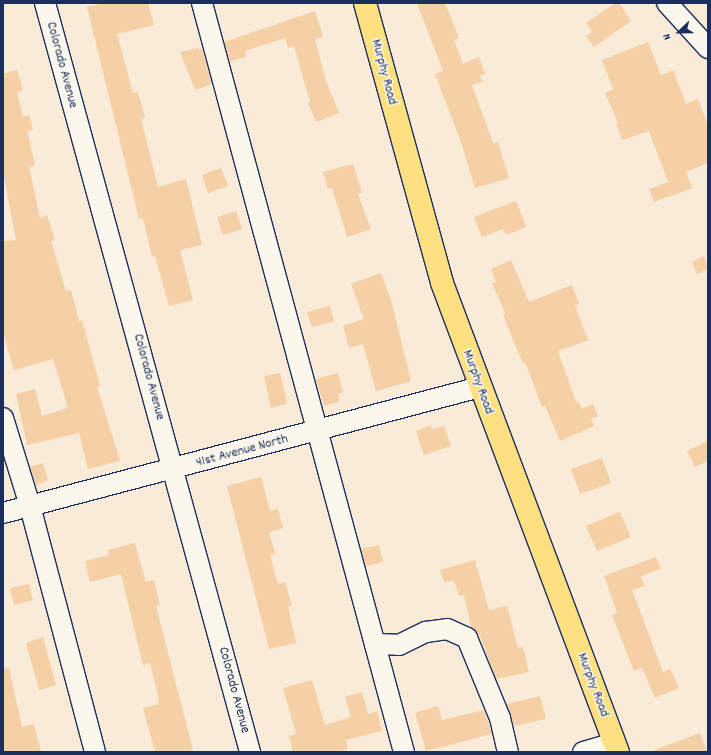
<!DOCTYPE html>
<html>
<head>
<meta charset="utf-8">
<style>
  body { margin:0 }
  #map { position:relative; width:711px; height:755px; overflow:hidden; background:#f9ebd7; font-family:Dekko,sans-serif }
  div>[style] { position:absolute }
  .building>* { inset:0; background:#f5cfa5 }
  .roads { filter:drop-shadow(1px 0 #1b2f5e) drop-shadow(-1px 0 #1b2f5e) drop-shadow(0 1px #1b2f5e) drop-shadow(0 -1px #1b2f5e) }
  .minor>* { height:20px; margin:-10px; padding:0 10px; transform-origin:10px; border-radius:10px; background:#fbf7ec }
  .major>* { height:22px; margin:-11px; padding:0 11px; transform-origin:11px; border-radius:11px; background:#fde080 }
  span { translate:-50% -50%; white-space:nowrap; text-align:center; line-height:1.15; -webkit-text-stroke:3px #fbf7ec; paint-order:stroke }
  .street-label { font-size:14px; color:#1b2f5e }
  .frame { position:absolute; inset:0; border:4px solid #1b2f5e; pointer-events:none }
  .north { position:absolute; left:659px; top:12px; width:40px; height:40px; -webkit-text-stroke:3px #fbf7ec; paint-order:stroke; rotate:248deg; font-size:11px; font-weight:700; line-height:16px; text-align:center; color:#1b2f5e }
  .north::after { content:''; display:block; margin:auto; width:14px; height:18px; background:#1b2f5e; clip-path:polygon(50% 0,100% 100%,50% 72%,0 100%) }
</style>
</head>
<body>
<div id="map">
  <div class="building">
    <i style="clip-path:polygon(103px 3px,148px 3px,154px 25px,117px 34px,133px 93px,138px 92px,145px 118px,141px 119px,158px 187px,186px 179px,202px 245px,180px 250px,193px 300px,169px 306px,155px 256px,152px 257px,143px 218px,139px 219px,87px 7px)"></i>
    <i style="clip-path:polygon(417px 3px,445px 3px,459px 38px,454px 40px,463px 64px,479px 57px,485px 74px,480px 75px,482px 82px,472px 85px,493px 143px,498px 142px,509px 178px,475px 188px,461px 142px,435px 74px,443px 71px)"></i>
    <i style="clip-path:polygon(615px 3px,619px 3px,631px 21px,594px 47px,586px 36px,592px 32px,586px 23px)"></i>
    <i style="clip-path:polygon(315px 11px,323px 37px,315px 39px,325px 78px,339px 113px,316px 122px,308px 103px,310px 102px,294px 46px,288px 48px,285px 38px,245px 51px,246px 57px,230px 61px,224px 42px)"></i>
    <i style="clip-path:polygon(648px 42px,661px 75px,673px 70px,686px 104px,698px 99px,708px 125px,708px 163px,686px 172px,692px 188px,654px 202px,649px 189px,668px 182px,649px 131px,622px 140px,616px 124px,618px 123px,605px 93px,613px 89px,602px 60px)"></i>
    <i style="clip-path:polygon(198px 48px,199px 50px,202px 49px,212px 84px,195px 90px,180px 52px)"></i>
    <i style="clip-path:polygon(17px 70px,23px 90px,17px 92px,23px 117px,29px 115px,33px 130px,27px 131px,35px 165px,29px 167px,40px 218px,47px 215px,55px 240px,51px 241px,66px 291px,71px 290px,79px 321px,82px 320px,100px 386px,97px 387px,120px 461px,88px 469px,79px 433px,27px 445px,16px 394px,35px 389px,42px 416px,68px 408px,53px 359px,14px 370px,3px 333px,3px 241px,16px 240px,3px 172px,3px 74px)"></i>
    <i style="clip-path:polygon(353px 164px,362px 193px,358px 194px,371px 229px,347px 237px,332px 188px,328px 189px,323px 172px)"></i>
    <i style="clip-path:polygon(221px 168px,228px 186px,208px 193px,202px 175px)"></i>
    <i style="clip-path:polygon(516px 201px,526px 227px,506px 235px,503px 229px,482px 237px,474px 217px)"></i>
    <i style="clip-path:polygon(236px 211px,242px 229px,223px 235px,217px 217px)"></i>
    <i style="clip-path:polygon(704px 256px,708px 269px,697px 274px,692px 262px)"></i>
    <i style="clip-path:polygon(511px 260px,529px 302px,572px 285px,579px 304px,575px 305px,588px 340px,558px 351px,576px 402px,578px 401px,582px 409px,593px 404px,598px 416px,591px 419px,594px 426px,560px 441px,545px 406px,542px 407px,525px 362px,523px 363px,512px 338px,503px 314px,505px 313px,492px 283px,496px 282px,491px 269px)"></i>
    <i style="clip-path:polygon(381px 273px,391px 300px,411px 381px,376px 391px,363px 344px,349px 348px,343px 326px,364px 319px,351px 284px)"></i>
    <i style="clip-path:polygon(330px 306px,334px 321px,312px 327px,307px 312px)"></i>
    <i style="clip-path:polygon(280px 373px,287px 404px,271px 408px,264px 376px)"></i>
    <i style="clip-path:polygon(338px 373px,343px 392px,338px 394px,340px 401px,324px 406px,316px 379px)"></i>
    <i style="clip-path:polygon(431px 425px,432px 429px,444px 426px,451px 446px,424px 455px,416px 431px)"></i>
    <i style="clip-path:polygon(708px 441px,708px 461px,695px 467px,687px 451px)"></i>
    <i style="clip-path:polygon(602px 458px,611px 483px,580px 494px,571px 469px)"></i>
    <i style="clip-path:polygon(43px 463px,48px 480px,36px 485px,30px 467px)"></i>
    <i style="clip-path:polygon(261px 477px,270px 511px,278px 509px,283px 528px,269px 532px,275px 553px,270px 555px,278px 584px,285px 582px,292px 606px,288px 606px,296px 643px,269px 649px,227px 486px)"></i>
    <i style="clip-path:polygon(620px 512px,631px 537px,597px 551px,586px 526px)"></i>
    <i style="clip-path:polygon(135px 543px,146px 582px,154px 580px,160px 605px,156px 606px,193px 750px,185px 752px,155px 752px,143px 708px,159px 704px,157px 691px,150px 663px,143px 665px,121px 574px,90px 582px,85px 561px,109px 555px,108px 550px)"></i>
    <i style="clip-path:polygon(379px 545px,383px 562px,366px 566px,361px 549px)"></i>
    <i style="clip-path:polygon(656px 557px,661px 569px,641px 576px,645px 586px,632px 590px,663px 672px,670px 669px,679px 688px,655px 698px,642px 668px,634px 671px,612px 615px,617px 613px,604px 576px)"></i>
    <i style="clip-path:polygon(475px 560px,489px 610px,507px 606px,518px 648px,523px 647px,529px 672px,496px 679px,481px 638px,471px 627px,464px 595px,459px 596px,454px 580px,444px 582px,440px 570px)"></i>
    <i style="clip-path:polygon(29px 584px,33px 600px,14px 605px,10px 588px)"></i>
    <i style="clip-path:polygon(43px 637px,56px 685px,39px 690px,26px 643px)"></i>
    <i style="clip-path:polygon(9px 668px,22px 727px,34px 724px,41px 752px,3px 752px,3px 669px)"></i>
    <i style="clip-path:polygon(312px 680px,325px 725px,351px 717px,345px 697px,362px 692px,368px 714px,377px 711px,382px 731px,346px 740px,348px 749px,337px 752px,293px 752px,289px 736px,296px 734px,283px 688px)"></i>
    <i style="clip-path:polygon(540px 696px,546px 719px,514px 726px,507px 704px)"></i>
    <i style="clip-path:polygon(438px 706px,442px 720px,484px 710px,492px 734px,426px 751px,415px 713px)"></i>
    <i style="clip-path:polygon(700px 733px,707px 752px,652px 752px,652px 751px)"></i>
  </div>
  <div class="roads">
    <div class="minor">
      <i style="left:45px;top:3px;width:777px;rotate:74.69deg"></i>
      <i style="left:202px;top:3px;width:776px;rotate:74.91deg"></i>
      <i style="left:667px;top:3px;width:61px;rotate:47.7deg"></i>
      <i style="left:3px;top:418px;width:92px;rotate:72.9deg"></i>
      <i style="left:30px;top:506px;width:254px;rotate:75.2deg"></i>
      <i style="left:3px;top:513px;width:493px;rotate:-14.8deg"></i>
      <i style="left:375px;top:644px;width:24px;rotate:2deg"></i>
      <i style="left:399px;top:645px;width:30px;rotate:-26deg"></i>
      <i style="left:426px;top:632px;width:21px;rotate:-8deg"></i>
      <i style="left:447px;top:629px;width:22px;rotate:24deg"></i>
      <i style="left:467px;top:638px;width:87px;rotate:67.6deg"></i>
      <i style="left:500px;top:718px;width:35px;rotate:77deg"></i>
      <i style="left:583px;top:752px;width:33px;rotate:-16deg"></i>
    </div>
    <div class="major">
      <i style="left:365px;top:3px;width:290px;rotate:74.6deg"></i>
      <i style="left:442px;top:283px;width:501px;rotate:69.43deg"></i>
    </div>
  </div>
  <div class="street-label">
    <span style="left:62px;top:65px;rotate:75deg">Colorado Avenue</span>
    <span style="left:384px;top:72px;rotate:75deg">Murphy Road</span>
    <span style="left:149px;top:377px;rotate:75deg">Colorado Avenue</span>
    <span style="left:478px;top:382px;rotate:70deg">Murphy Road</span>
    <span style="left:242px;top:451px;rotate:-15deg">41st Avenue North</span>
    <span style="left:593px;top:685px;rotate:69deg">Murphy Road</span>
    <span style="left:234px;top:690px;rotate:75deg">Colorado Avenue</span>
  </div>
  <div class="frame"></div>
  <div class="north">N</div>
</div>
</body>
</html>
